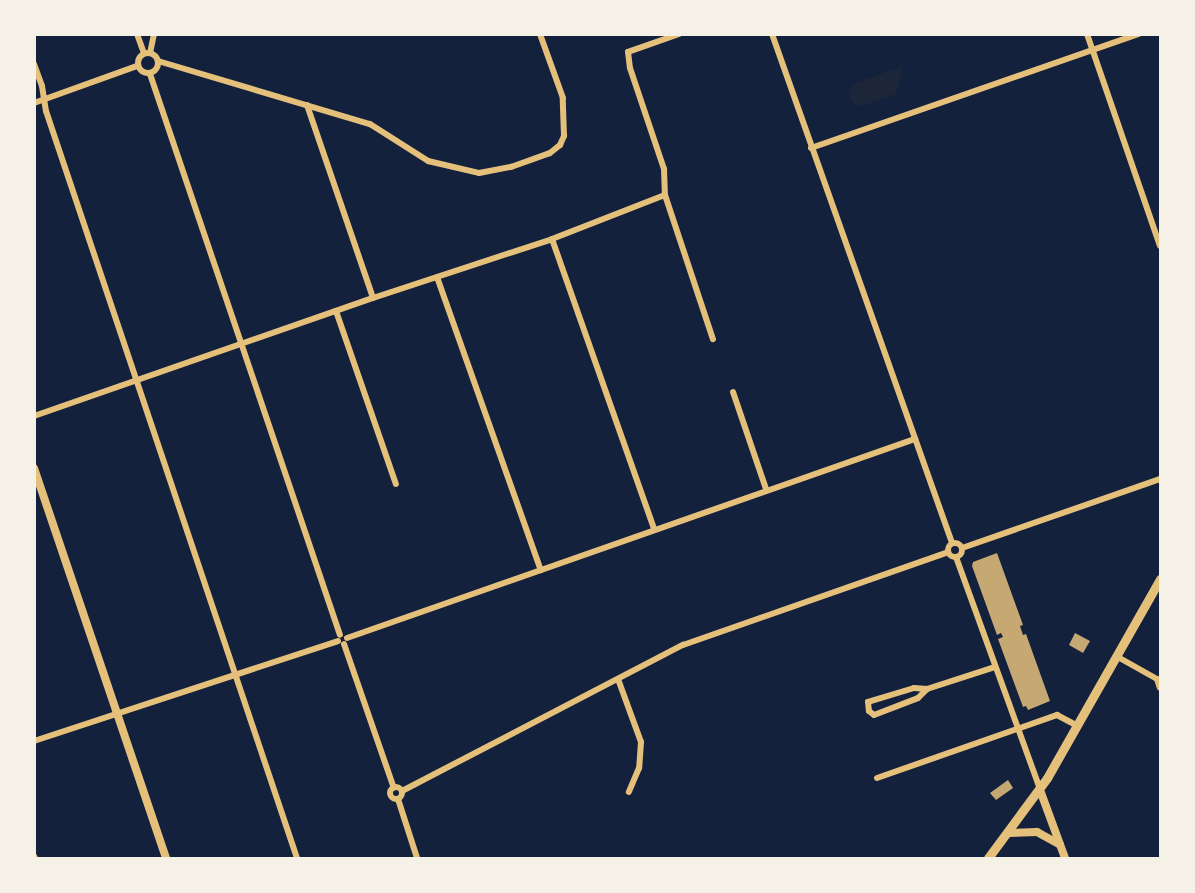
<!DOCTYPE html>
<html>
<head>
<meta charset="utf-8">
<style>
  body { margin:0 }
  #map { position:relative; width:1195px; height:893px; overflow:hidden; background:#14213d; font-family:"Source Serif 4",serif }
  div>[style] { position:absolute }
  .green>* { inset:0; background:#1d2539 }
  .building>* { inset:0; background:#c6a872 }
  .minor>* { height:6px; margin:-3px; padding:0 3px; transform-origin:3px; border-radius:3px; background:#e5c07b }
  .minor>.ring { margin:-3px; padding:0; box-sizing:content-box; background:none; border:6px solid #e5c07b; border-radius:50% }
  .tertiary>* { height:8px; margin:-4px; padding:0 4px; transform-origin:4px; border-radius:4px; background:#e5c07b }
  .primary>* { height:9px; margin:-4.5px; padding:0 4.5px; transform-origin:4.5px; border-radius:4.5px; background:#e5c07b }
  span { translate:-50% -50%; white-space:nowrap; text-align:center; line-height:1.15; -webkit-text-stroke:6px #f6f1e7; paint-order:stroke }
  .frame { position:absolute; inset:0; border:36px solid #f6f1e7; pointer-events:none }
</style>
</head>
<body>
<div id="map">
  <div class="green">
    <i style="clip-path:polygon(903px 66px,896px 94px,863px 106px,856px 105px,850px 100px,849px 92px,856px 83px)"></i>
  </div>
  <div class="building">
    <i style="clip-path:polygon(997px 553px,1023px 625px,1020px 626px,1023px 635px,1026px 634px,1050px 701px,1028px 710px,1026px 706px,1023px 707px,998px 639px,1003px 637px,1001px 633px,997px 635px,972px 566px,973px 562px)"></i>
    <i style="clip-path:polygon(1075px 633px,1090px 641px,1083px 653px,1069px 645px)"></i>
    <i style="clip-path:polygon(1008px 780px,1013px 788px,996px 800px,990px 793px)"></i>
  </div>
  <div class="minor">
    <i style="left:137px;top:34px;width:20px;rotate:70deg"></i>
    <i style="left:679px;top:34px;width:54px;rotate:160.6deg"></i>
    <i style="left:628px;top:52px;width:16px;rotate:83deg"></i>
    <i style="left:630px;top:68px;width:107px;rotate:71.4deg"></i>
    <i style="left:664px;top:169px;width:26px;rotate:88deg"></i>
    <i style="left:665px;top:195px;width:152px;rotate:71.6deg"></i>
    <i style="left:772px;top:34px;width:540px;rotate:70.52deg"></i>
    <i style="left:1087px;top:34px;width:224px;rotate:71deg"></i>
    <i class="ring" style="left:138px;top:53px;width:14px;height:14px"></i>
    <i style="left:150px;top:53px;width:19px;rotate:-78deg"></i>
    <i style="left:158px;top:61px;width:221px;rotate:16.6deg"></i>
    <i style="left:370px;top:124px;width:69px;rotate:32.5deg"></i>
    <i style="left:428px;top:161px;width:52px;rotate:13.2deg"></i>
    <i style="left:479px;top:173px;width:33px;rotate:-11deg"></i>
    <i style="left:511px;top:167px;width:41px;rotate:-19.7deg"></i>
    <i style="left:550px;top:153px;width:13px;rotate:-39deg"></i>
    <i style="left:560px;top:145px;width:10px;rotate:-66deg"></i>
    <i style="left:564px;top:136px;width:38px;rotate:-92deg"></i>
    <i style="left:563px;top:98px;width:68px;rotate:-109.8deg"></i>
    <i style="left:34px;top:64px;width:23px;rotate:70deg"></i>
    <i style="left:42px;top:86px;width:25px;rotate:81deg"></i>
    <i style="left:46px;top:111px;width:788px;rotate:71.43deg"></i>
    <i style="left:150px;top:74px;width:592px;rotate:71.29deg"></i>
    <i style="left:34px;top:103px;width:109px;rotate:-19.8deg"></i>
    <i style="left:307px;top:105px;width:204px;rotate:71.1deg"></i>
    <i style="left:811px;top:148px;width:347px;rotate:-19.2deg"></i>
    <i style="left:552px;top:239px;width:307px;rotate:70.6deg"></i>
    <i style="left:437px;top:277px;width:311px;rotate:70.5deg"></i>
    <i style="left:336px;top:311px;width:183px;rotate:70.9deg"></i>
    <i style="left:733px;top:392px;width:102px;rotate:71.2deg"></i>
    <i style="left:34px;top:416px;width:359px;rotate:-19.2deg"></i>
    <i style="left:373px;top:298px;width:188px;rotate:-18.2deg"></i>
    <i style="left:552px;top:239px;width:121px;rotate:-21.3deg"></i>
    <i class="ring" style="left:948px;top:543px;width:8px;height:8px"></i>
    <i style="left:962px;top:548px;width:210px;rotate:-19.2deg"></i>
    <i style="left:956px;top:557px;width:247px;rotate:70.1deg"></i>
    <i style="left:347px;top:638px;width:602px;rotate:-19.31deg"></i>
    <i style="left:344px;top:644px;width:152px;rotate:70.9deg"></i>
    <i style="left:1116px;top:656px;width:47px;rotate:29.3deg"></i>
    <i style="left:1157px;top:679px;width:9px;rotate:72deg"></i>
    <i style="left:618px;top:679px;width:67px;rotate:69.9deg"></i>
    <i style="left:641px;top:742px;width:26px;rotate:94deg"></i>
    <i style="left:639px;top:768px;width:26px;rotate:113deg"></i>
    <i style="left:927px;top:689px;width:13px;rotate:-176deg"></i>
    <i style="left:914px;top:688px;width:48px;rotate:163.1deg"></i>
    <i style="left:868px;top:702px;width:9px;rotate:84deg"></i>
    <i style="left:869px;top:711px;width:6px;rotate:39deg"></i>
    <i style="left:874px;top:715px;width:47px;rotate:-21.1deg"></i>
    <i style="left:918px;top:698px;width:13px;rotate:-45deg"></i>
    <i style="left:927px;top:689px;width:71px;rotate:-17.9deg"></i>
    <i style="left:34px;top:741px;width:320px;rotate:-18.2deg"></i>
    <i style="left:877px;top:778px;width:191px;rotate:-19.3deg"></i>
    <i style="left:1057px;top:715px;width:24px;rotate:28deg"></i>
    <i class="ring" style="left:390px;top:787px;width:6px;height:6px"></i>
    <i style="left:402px;top:791px;width:317px;rotate:-27.5deg"></i>
    <i style="left:683px;top:645px;width:281px;rotate:-19.3deg"></i>
    <i style="left:398px;top:799px;width:62px;rotate:72.1deg"></i>
    <i style="left:34px;top:856px;width:2px;rotate:63deg"></i>
  </div>
  <div class="tertiary">
    <i style="left:34px;top:468px;width:412px;rotate:71.3deg"></i>
    <i style="left:1040px;top:790px;width:72px;rotate:69.8deg"></i>
    <i style="left:1009px;top:833px;width:28px;rotate:-2deg"></i>
    <i style="left:1037px;top:832px;width:26px;rotate:29deg"></i>
  </div>
  <div class="primary">
    <i style="left:988px;top:858px;width:99px;rotate:-53.6deg"></i>
    <i style="left:1047px;top:778px;width:229px;rotate:-60.4deg"></i>
  </div>
  <div class="frame"></div>
</div>
</body>
</html>
